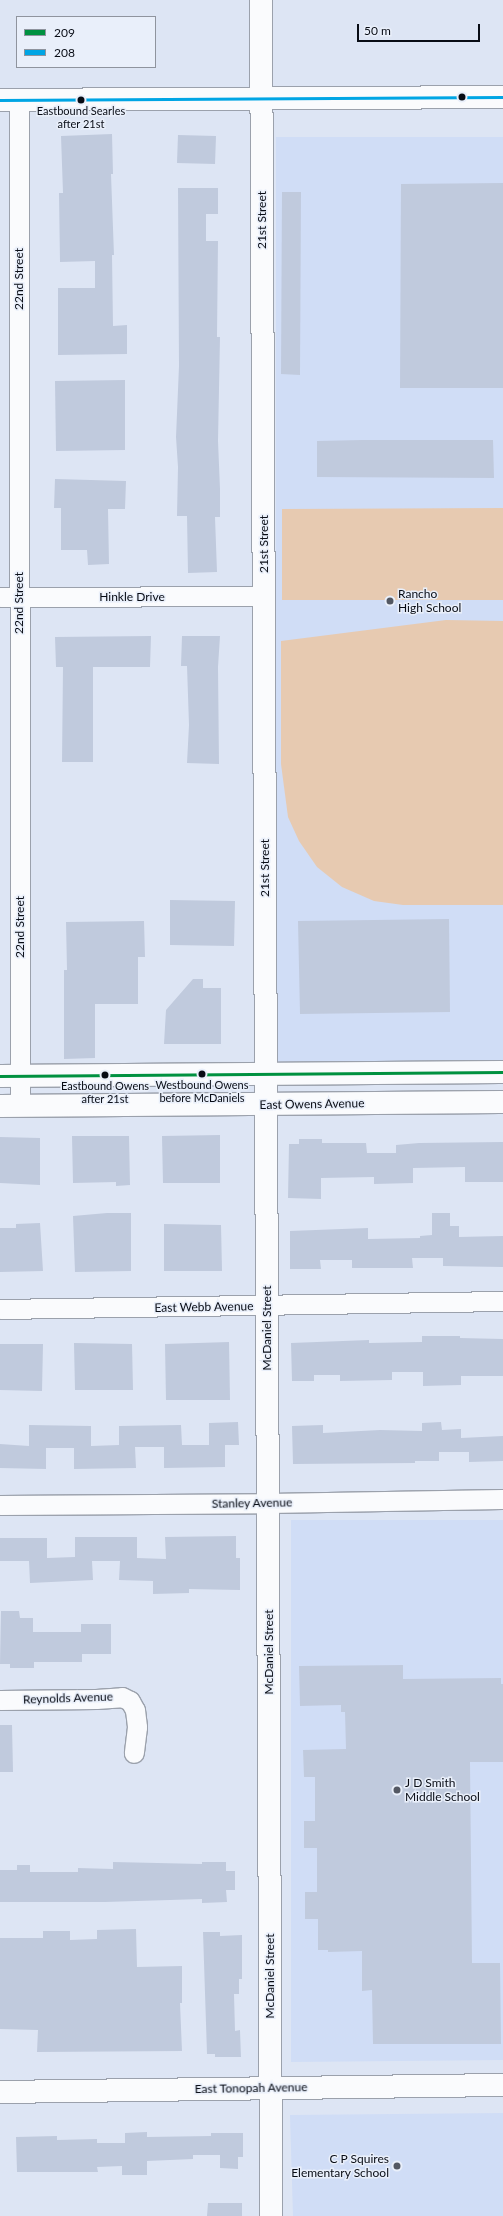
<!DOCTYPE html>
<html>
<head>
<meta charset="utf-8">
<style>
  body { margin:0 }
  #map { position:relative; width:503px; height:2216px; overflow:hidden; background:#dde5f4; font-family:Lato,sans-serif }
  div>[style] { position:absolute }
  .built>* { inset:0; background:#d0ddf6 }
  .green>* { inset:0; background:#e7cab1 }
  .building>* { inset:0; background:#c0cadd }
  .roads { filter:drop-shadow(1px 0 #9ba1ac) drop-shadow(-1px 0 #9ba1ac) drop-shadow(0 1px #9ba1ac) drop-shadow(0 -1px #9ba1ac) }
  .street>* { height:19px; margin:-9.5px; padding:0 9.5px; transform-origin:9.5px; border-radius:9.5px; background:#fafbfd }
  .secondary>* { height:22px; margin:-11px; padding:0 11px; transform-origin:11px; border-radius:11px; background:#fafbfd }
  .bus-1>* { height:3px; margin:-1.5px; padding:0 1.5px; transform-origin:1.5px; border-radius:1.5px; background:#009140 }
  .bus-2>* { height:3px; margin:-1.5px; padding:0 1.5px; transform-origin:1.5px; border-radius:1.5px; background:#00a5e4 }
  .dots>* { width:11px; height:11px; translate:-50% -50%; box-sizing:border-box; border:2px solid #e9effa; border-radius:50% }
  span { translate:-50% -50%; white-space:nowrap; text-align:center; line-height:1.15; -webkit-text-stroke:3px #e9effa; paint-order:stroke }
  .bus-label { font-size:11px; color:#080c15 }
  .street-label { font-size:12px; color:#080c15 }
  .poi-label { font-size:12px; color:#080c15 }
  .left { translate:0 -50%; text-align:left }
  .right { translate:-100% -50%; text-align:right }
  .legend { position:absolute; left:16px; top:16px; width:140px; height:52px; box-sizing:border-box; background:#e9effa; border:1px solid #8f949e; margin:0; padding:5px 7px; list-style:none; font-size:12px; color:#080c15 }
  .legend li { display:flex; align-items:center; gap:8px; height:20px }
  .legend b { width:20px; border:1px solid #8f949e }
  .scale { position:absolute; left:357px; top:24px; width:123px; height:18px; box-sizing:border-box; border:2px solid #080c15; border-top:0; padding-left:5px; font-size:12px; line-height:14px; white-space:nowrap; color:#080c15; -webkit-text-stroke:3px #e9effa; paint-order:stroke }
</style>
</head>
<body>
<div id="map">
  <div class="built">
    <i style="clip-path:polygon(276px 137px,503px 137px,503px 1065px,276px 1065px)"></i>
    <i style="clip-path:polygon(291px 1520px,503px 1520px,503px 2060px,291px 2062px)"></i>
    <i style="clip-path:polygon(503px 2113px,503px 2216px,293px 2216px,290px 2115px)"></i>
  </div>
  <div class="green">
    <i style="clip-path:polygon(503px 508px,503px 600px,282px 600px,282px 509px)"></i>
    <i style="clip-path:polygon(446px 620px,503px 621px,503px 905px,403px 905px,374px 901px,342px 887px,317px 867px,299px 841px,288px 817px,281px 764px,281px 641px)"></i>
  </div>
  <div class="building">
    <i style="clip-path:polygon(112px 134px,113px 174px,111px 174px,114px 255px,112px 255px,113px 326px,127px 325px,127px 354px,58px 355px,58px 288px,95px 288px,95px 261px,60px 262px,59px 193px,63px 193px,61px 136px)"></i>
    <i style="clip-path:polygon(178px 135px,216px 136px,215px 164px,177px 163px)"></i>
    <i style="clip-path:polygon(503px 183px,503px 388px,400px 388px,401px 184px)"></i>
    <i style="clip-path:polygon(178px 188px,218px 188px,218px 214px,206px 214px,206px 241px,218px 241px,217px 337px,220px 337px,218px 441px,220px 489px,220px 517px,215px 517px,217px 572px,188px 573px,187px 516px,177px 516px,178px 467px,176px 437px,179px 366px)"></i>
    <i style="clip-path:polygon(282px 192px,301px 192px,300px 375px,281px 374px)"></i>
    <i style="clip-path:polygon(125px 380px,125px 450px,56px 451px,55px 381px)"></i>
    <i style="clip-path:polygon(362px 440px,493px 440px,494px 478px,317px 477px,317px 441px)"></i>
    <i style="clip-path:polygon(55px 479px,126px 481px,125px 509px,108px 509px,109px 564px,88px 565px,87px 550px,61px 550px,61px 508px,54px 508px)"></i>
    <i style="clip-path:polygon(151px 636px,150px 667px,93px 667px,93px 762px,62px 762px,63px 667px,56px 667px,55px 637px)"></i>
    <i style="clip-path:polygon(182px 636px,220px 636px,218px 667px,219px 764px,187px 763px,189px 725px,187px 666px,181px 666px)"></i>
    <i style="clip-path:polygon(170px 900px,235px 901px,234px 946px,170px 945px)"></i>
    <i style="clip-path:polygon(449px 919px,450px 1012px,300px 1014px,298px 921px)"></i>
    <i style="clip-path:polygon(144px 921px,145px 957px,138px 957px,138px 1004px,95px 1004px,95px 1058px,64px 1059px,64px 970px,67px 970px,66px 922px)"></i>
    <i style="clip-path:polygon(193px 979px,203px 979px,203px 988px,221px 988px,221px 1044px,164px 1044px,166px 1010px)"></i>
    <i style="clip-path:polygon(220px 1135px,220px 1183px,163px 1183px,162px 1136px)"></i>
    <i style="clip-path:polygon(72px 1136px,129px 1136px,130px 1185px,116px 1186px,116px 1182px,73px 1183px)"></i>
    <i style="clip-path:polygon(0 1137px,40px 1138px,40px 1185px,0 1183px)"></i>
    <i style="clip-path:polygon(299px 1139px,322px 1139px,322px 1143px,366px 1143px,367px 1153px,396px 1153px,396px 1145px,419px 1143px,503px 1142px,503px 1182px,465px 1182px,465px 1167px,413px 1168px,413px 1183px,374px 1184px,374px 1177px,321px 1178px,321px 1199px,288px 1198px,289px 1144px,299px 1144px)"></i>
    <i style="clip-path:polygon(107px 1213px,131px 1213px,131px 1271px,75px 1272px,73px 1216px)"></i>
    <i style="clip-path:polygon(432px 1213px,450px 1213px,450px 1226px,459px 1226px,459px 1237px,503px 1236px,503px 1267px,443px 1266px,443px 1258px,412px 1258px,413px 1268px,352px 1268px,352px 1260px,320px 1260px,321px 1269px,290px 1269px,290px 1231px,368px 1228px,368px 1239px,420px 1238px,420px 1236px,432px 1235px)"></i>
    <i style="clip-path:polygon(40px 1223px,43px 1271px,0 1272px,0 1228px,16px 1228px,16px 1224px)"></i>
    <i style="clip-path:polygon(164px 1224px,221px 1225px,222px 1271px,164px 1271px)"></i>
    <i style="clip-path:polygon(422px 1336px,460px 1336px,460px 1338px,503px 1339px,503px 1376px,461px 1376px,461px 1385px,423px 1386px,423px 1372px,392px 1372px,392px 1380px,340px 1381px,340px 1375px,314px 1375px,314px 1381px,292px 1381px,291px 1343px,369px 1340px,369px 1343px,422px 1342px)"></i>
    <i style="clip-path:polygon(229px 1342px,230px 1400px,166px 1400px,165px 1344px)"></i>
    <i style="clip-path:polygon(74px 1343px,132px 1344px,133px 1390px,75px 1390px)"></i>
    <i style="clip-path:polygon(0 1344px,43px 1344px,42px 1391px,0 1390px)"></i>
    <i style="clip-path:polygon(238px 1422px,239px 1445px,225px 1445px,225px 1467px,164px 1468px,164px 1447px,135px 1447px,136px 1468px,74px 1469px,74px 1448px,46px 1448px,46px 1469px,0 1468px,0 1444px,29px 1446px,29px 1425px,91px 1426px,91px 1446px,119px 1445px,119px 1426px,181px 1425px,182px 1445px,209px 1445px,209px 1423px)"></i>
    <i style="clip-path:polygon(441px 1422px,442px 1430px,461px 1429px,461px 1438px,503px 1436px,503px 1461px,469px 1462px,469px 1452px,439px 1452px,439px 1461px,415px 1461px,415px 1463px,293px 1464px,292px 1426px,323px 1425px,323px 1433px,380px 1430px,422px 1431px,422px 1423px)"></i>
    <i style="clip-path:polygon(236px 1536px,236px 1558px,240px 1558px,240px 1590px,189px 1589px,189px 1593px,153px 1594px,153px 1581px,119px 1580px,120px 1561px,92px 1561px,93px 1580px,30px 1583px,29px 1561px,0 1561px,0 1538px,47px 1538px,47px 1558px,75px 1557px,75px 1537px,137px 1537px,137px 1558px,166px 1559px,165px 1537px)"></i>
    <i style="clip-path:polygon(1px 1611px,19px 1611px,20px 1618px,33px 1618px,33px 1632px,81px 1632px,81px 1624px,111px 1624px,111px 1654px,82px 1654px,82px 1662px,34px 1662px,34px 1668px,10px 1668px,10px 1664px,0 1664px)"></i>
    <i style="clip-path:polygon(403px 1665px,403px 1679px,501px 1678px,501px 1684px,503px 1684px,503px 1762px,470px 1762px,472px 1963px,500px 1963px,501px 2044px,373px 2044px,372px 1990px,362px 1991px,362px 1951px,328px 1952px,328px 1950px,318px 1950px,318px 1919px,305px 1919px,305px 1892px,317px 1892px,317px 1848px,304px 1848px,304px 1821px,315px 1821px,315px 1777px,304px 1777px,303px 1750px,346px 1749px,345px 1712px,341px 1712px,341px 1705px,300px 1706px,299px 1666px)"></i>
    <i style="clip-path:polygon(0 1725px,12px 1725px,13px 1772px,0 1772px)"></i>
    <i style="clip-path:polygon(113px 1862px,202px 1864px,202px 1862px,226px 1862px,226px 1871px,235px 1871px,235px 1890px,226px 1890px,227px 1902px,202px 1903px,202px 1899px,105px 1902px,0 1902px,0 1870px,17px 1870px,17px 1865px,30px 1865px,30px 1872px,78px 1872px,78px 1868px,113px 1869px)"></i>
    <i style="clip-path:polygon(136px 1929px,137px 1967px,182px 1966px,182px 2003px,180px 2003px,182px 2051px,37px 2052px,38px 2030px,0 2029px,0 1938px,43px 1938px,43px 1931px,70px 1931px,70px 1940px,97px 1939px,97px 1930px)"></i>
    <i style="clip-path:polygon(203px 1932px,220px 1932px,220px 1936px,242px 1935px,242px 1979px,239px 1979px,239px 1994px,234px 1994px,235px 2031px,240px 2030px,241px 2057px,215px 2057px,215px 2054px,207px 2054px)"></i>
    <i style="clip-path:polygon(147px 2132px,147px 2137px,211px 2136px,211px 2133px,243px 2133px,243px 2157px,238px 2157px,238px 2169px,220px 2168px,220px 2155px,193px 2155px,193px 2159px,147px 2161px,147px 2175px,122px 2175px,122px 2166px,97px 2167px,98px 2172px,17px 2172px,16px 2137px,57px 2136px,57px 2140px,97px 2139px,97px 2143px,125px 2143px,125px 2133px)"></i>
    <i style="clip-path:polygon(208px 2203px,242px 2203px,242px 2216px,207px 2216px)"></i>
  </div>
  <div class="roads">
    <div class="street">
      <i style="left:19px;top:100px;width:1005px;rotate:89.94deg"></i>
      <i style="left:0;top:597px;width:264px;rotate:-0.2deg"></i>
      <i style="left:0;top:1309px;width:503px;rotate:-0.91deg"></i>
      <i style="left:0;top:1505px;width:268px;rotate:-0.4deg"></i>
      <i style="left:268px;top:1503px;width:235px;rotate:-1deg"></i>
      <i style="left:0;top:1700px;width:96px;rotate:-0.6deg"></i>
      <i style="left:96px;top:1699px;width:26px;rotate:-4deg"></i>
      <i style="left:122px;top:1697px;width:9px;rotate:27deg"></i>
      <i style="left:130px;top:1701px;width:10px;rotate:61deg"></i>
      <i style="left:135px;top:1710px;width:17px;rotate:83deg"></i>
      <i style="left:137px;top:1727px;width:26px;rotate:97deg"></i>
    </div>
    <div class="secondary">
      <i style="left:261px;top:0;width:2216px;rotate:89.74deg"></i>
      <i style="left:0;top:100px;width:503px;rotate:-0.34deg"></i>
      <i style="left:0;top:1076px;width:503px;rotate:-0.46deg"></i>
      <i style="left:0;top:1106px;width:503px;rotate:-0.46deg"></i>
      <i style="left:0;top:2092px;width:503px;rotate:-0.8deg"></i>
    </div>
  </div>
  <div class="bus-1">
    <i style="left:0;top:1076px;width:503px;rotate:-0.46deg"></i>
  </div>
  <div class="bus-2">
    <i style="left:0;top:100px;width:503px;rotate:-0.34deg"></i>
  </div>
  <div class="dots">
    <i style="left:462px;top:97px;background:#080c15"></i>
    <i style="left:81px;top:100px;background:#080c15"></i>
    <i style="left:390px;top:601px;background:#535863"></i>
    <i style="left:202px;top:1074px;background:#080c15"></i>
    <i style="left:105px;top:1075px;background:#080c15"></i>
    <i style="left:397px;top:1790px;background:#535863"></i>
    <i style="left:397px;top:2166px;background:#535863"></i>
  </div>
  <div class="bus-label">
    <span style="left:81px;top:118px">Eastbound Searles<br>after 21st</span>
    <span style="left:202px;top:1092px">Westbound Owens<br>before McDaniels</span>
    <span style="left:105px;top:1093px">Eastbound Owens<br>after 21st</span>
  </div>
  <div class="street-label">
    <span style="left:262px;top:220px;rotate:-90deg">21st Street</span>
    <span style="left:19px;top:279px;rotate:-90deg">22nd Street</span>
    <span style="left:264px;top:544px;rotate:-90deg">21st Street</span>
    <span style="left:132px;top:597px">Hinkle Drive</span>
    <span style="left:19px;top:603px;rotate:-90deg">22nd Street</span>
    <span style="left:265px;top:868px;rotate:-90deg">21st Street</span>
    <span style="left:20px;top:927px;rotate:-90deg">22nd Street</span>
    <span style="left:312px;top:1104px;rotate:-1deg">East Owens Avenue</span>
    <span style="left:204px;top:1307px;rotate:-1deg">East Webb Avenue</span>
    <span style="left:267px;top:1328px;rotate:-90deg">McDaniel Street</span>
    <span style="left:252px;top:1503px;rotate:-1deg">Stanley Avenue</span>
    <span style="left:269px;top:1652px;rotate:-90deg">McDaniel Street</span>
    <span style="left:68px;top:1698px;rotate:-2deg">Reynolds Avenue</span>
    <span style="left:270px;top:1976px;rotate:-90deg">McDaniel Street</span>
    <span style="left:251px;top:2088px;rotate:-1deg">East Tonopah Avenue</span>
  </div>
  <div class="poi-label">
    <span class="left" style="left:398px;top:601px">Rancho<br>High School</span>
    <span class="left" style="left:405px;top:1790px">J D Smith<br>Middle School</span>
    <span class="right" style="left:389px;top:2166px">C P Squires<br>Elementary School</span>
  </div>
  <ul class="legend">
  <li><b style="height:5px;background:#009140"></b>209</li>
  <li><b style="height:5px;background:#00a5e4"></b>208</li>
  </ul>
  <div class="scale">50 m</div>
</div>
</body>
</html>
